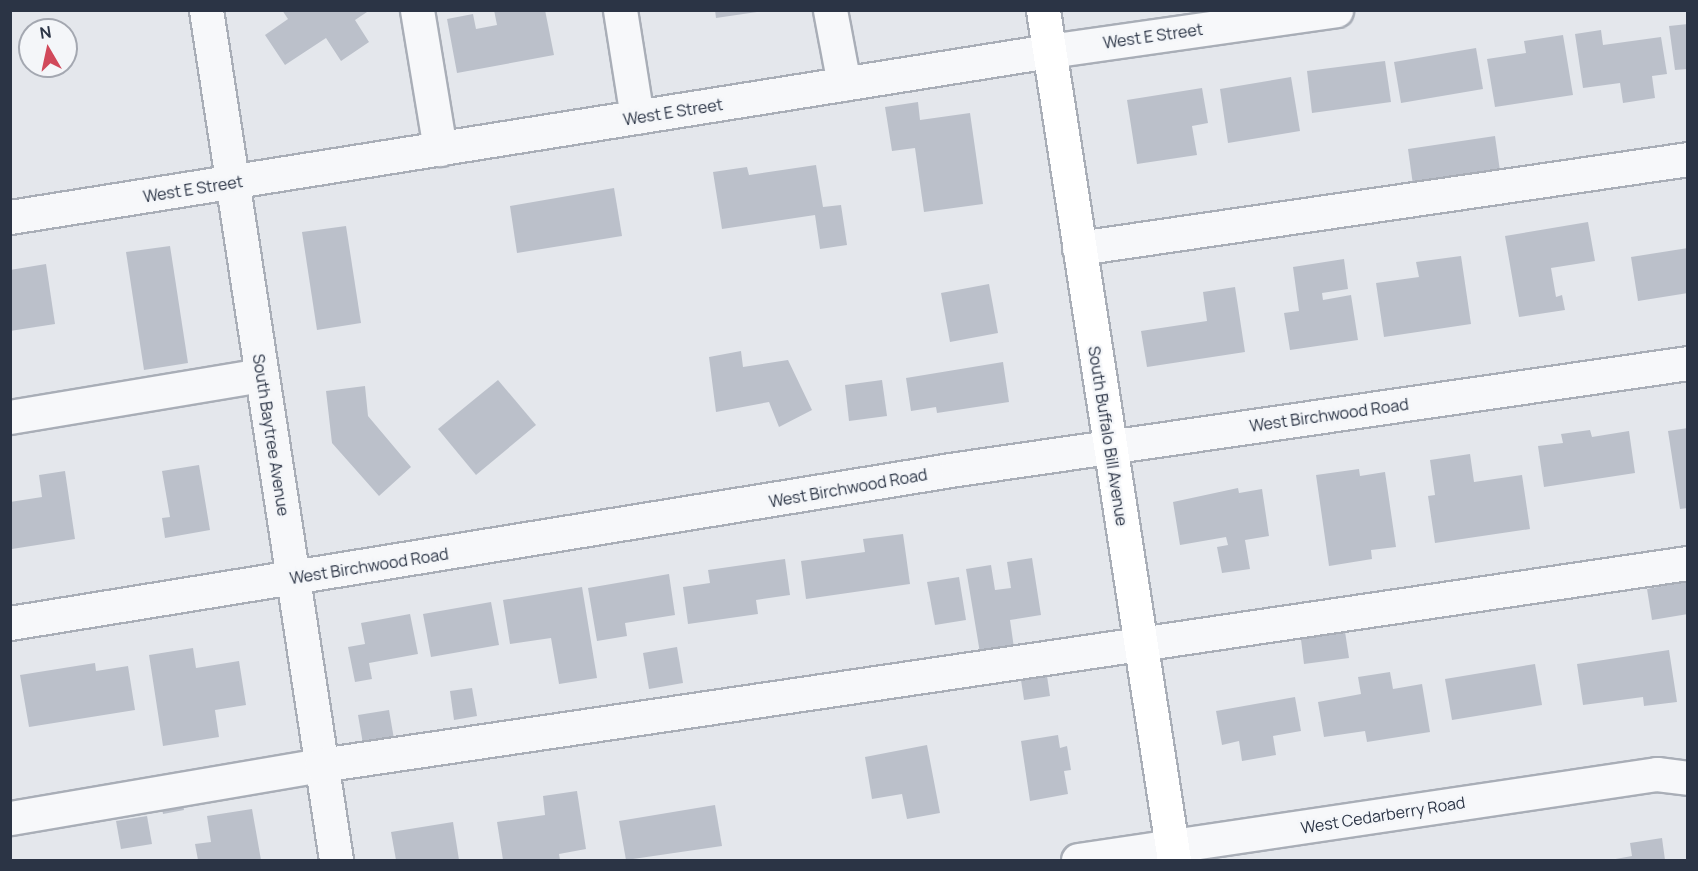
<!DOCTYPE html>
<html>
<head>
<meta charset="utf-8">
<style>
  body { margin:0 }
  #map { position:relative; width:1698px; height:871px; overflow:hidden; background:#e4e7ec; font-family:Manrope,sans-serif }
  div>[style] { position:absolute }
  .building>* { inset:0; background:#bbc0ca }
  .roads { filter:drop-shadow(2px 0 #a9aeb7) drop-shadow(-2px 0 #a9aeb7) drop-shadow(0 2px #a9aeb7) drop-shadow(0 -2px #a9aeb7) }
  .minor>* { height:33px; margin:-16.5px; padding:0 16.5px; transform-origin:16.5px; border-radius:16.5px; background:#f7f8fa }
  .major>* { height:33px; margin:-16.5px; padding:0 16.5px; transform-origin:16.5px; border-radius:16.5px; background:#fff }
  span { translate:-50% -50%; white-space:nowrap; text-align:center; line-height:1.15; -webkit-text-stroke:4.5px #f4f6f9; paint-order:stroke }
  .street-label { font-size:16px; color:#2b3445 }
  .frame { position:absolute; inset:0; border:12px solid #2b3445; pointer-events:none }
  .north { position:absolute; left:18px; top:18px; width:60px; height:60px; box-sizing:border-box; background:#f4f6f9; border:2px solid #a4a8b1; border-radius:50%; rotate:351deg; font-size:16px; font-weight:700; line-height:24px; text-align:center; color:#2b3445 }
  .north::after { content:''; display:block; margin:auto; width:21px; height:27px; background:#d1495b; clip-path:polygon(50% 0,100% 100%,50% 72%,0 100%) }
</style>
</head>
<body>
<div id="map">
  <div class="building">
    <i style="clip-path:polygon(282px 10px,370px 10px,355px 20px,369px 42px,341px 61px,326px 38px,285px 65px,265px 35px,288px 19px)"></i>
    <i style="clip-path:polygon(494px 10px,545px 10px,554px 55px,457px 73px,447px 19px,473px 14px,476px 29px,497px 25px)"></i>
    <i style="clip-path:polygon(715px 10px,757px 10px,757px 12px,716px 18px)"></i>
    <i style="clip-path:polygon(1688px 24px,1688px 69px,1675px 70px,1669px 26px)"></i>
    <i style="clip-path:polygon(1601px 30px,1603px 45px,1661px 37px,1667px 74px,1652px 76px,1655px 98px,1623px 103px,1620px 83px,1583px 88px,1575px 34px)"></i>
    <i style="clip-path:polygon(1563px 35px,1573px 95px,1495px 107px,1487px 59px,1526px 53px,1524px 41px)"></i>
    <i style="clip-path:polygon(1476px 48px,1483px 89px,1401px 103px,1394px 62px)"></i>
    <i style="clip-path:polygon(1385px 61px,1391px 102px,1312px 113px,1307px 71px)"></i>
    <i style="clip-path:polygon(1291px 77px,1300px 131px,1228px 143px,1220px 89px)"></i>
    <i style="clip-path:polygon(1202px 88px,1208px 123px,1192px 126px,1197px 155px,1137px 164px,1127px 100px)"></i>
    <i style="clip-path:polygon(918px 102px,920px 120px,970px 113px,983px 204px,924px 212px,915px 148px,892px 151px,885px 107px)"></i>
    <i style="clip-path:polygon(1495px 136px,1500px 171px,1413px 185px,1408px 149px)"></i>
    <i style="clip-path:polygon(816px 165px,823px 207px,841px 205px,847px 245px,820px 249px,815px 215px,722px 229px,713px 172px,747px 167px,749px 175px)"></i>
    <i style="clip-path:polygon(614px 188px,622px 236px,517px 253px,510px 206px)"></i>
    <i style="clip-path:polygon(1588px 222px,1595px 261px,1551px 268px,1556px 297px,1562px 295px,1565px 310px,1519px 317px,1505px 236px)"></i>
    <i style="clip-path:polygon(346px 226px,361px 323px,317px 330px,302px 232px)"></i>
    <i style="clip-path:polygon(170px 246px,188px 363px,144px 370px,126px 252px)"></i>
    <i style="clip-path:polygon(1688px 248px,1688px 293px,1638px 301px,1631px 257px)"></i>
    <i style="clip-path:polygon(1461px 256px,1471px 324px,1384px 337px,1376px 283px,1419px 277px,1416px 262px)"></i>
    <i style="clip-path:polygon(1344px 259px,1348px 289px,1322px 293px,1323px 300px,1351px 295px,1358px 340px,1290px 350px,1284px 313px,1299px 311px,1293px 267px)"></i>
    <i style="clip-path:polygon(46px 264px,55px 324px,10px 331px,10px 270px)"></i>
    <i style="clip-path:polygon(989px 284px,998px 333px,950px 342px,941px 293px)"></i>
    <i style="clip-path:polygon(1235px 287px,1245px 352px,1147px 367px,1141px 331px,1207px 321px,1203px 292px)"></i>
    <i style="clip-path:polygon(741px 351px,743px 367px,788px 360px,812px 410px,779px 427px,769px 402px,716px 412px,709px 357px)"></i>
    <i style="clip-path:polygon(1003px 362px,1009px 402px,937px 413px,936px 407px,911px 411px,906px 378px)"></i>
    <i style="clip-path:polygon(498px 380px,536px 425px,476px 475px,438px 429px)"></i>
    <i style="clip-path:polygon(882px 380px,887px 416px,849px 421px,845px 385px)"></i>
    <i style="clip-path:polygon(365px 386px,368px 416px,411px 467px,379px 496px,332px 443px,326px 391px)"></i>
    <i style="clip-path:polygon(1688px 428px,1688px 508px,1680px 509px,1668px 431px)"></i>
    <i style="clip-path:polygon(1590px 430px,1592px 437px,1629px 431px,1635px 473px,1544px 487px,1538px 446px,1563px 443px,1561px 434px)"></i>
    <i style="clip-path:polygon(1470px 454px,1474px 482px,1522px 475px,1530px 529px,1435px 543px,1428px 496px,1435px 495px,1430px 460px)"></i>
    <i style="clip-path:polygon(199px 465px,210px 530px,165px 538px,162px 518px,170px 517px,162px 471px)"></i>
    <i style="clip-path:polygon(1359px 469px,1360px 476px,1385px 472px,1396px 547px,1371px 550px,1372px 559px,1329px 566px,1316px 475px)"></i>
    <i style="clip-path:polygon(65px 471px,75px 539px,12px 549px,10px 502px,42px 497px,39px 475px)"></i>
    <i style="clip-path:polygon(1238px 488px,1239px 493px,1262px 489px,1269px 536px,1245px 540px,1250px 569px,1222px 573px,1217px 547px,1228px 545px,1226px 537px,1180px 545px,1173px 502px)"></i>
    <i style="clip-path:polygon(903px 534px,910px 584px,806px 599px,801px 561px,865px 552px,863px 539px)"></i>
    <i style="clip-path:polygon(1032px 558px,1041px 615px,1010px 620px,1014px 648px,980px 653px,966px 569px,991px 565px,995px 590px,1011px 588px,1007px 562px)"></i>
    <i style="clip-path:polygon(785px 559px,790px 595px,756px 600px,758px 614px,688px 624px,683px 587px,710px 583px,708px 570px)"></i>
    <i style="clip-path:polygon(669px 574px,675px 615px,625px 623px,627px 636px,597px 641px,588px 588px)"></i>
    <i style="clip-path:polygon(959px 577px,966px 620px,935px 625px,927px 582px)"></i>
    <i style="clip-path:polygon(1688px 581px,1688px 614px,1652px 620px,1647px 589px)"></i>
    <i style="clip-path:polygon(582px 587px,597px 678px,559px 684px,551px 638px,510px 644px,503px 600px)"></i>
    <i style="clip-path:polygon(491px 602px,499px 645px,431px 657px,423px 614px)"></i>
    <i style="clip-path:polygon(410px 614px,418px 654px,369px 663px,372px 679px,355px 682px,348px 647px,365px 644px,361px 623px)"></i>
    <i style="clip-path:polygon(1344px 625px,1349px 658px,1304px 664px,1300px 631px)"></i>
    <i style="clip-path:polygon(677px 647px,683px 683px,649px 689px,643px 653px)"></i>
    <i style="clip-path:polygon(193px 648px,196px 668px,239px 661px,246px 705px,215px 710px,219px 737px,163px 746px,149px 655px)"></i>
    <i style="clip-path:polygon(1669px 650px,1677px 702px,1644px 706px,1643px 697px,1583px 705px,1577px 664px)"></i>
    <i style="clip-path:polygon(95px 663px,96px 671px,128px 666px,135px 710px,29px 727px,20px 675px)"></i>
    <i style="clip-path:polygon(1535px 664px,1542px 705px,1452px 720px,1445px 679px)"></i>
    <i style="clip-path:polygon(1390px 672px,1393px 689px,1422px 684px,1430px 732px,1367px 742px,1365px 731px,1324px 737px,1318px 702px,1361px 694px,1358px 677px)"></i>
    <i style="clip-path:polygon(1047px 676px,1050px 696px,1024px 700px,1021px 680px)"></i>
    <i style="clip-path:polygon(472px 688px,477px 716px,454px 720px,450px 691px)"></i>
    <i style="clip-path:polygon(1295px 697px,1301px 731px,1273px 736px,1276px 755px,1242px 761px,1239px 741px,1222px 745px,1216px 711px)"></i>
    <i style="clip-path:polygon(389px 710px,394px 739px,363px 744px,358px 715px)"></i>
    <i style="clip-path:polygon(1058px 735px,1060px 748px,1067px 746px,1071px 770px,1064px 771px,1068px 794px,1030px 801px,1021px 741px)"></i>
    <i style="clip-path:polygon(927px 745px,940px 813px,907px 819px,902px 794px,872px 799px,865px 757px)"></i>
    <i style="clip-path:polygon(577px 791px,586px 849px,559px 854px,560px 860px,503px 860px,497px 822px,545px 815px,543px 796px)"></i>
    <i style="clip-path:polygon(182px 798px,184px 810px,163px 814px,161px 801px)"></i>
    <i style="clip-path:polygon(715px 805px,722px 846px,626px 860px,619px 821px)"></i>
    <i style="clip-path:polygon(252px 809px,261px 860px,198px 860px,195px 844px,211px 842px,207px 816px)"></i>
    <i style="clip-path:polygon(147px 816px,152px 844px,121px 849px,116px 821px)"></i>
    <i style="clip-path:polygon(453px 822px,459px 860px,396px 860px,391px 832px)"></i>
    <i style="clip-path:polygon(1662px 838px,1665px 860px,1610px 860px,1632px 856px,1630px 843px)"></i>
  </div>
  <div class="roads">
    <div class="minor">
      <i style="left:206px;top:10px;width:860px;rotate:81.3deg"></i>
      <i style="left:417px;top:10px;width:141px;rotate:80.6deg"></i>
      <i style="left:620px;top:10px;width:108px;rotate:81deg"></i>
      <i style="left:830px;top:10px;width:75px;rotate:79.3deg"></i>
      <i style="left:10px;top:217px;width:1052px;rotate:-9.08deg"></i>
      <i style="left:1049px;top:51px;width:290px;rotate:-8.1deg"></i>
      <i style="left:1079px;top:248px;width:615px;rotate:-8.31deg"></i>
      <i style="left:10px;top:417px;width:255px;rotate:-9.5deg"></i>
      <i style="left:10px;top:623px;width:959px;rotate:-9.24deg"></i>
      <i style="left:957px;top:469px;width:739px;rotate:-8.25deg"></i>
      <i style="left:10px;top:818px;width:315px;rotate:-9.7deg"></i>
      <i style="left:321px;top:765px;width:1382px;rotate:-8.41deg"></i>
      <i style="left:1078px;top:860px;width:585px;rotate:-8.45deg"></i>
      <i style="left:1657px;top:774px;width:31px;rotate:7deg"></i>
    </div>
    <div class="major">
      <i style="left:1043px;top:10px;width:860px;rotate:81.24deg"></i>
    </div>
  </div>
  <div class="street-label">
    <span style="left:1153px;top:36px;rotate:-8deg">West E Street</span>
    <span style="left:673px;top:112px;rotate:-9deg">West E Street</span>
    <span style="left:193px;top:189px;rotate:-9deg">West E Street</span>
    <span style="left:1329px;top:415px;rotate:-8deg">West Birchwood Road</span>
    <span style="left:271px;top:435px;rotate:81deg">South Baytree Avenue</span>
    <span style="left:1108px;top:436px;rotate:81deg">South Buffalo Bill Avenue</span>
    <span style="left:848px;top:488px;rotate:-10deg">West Birchwood Road</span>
    <span style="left:369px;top:566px;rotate:-9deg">West Birchwood Road</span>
    <span style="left:1383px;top:815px;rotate:-9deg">West Cedarberry Road</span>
  </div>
  <div class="frame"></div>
  <div class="north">N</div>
</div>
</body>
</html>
